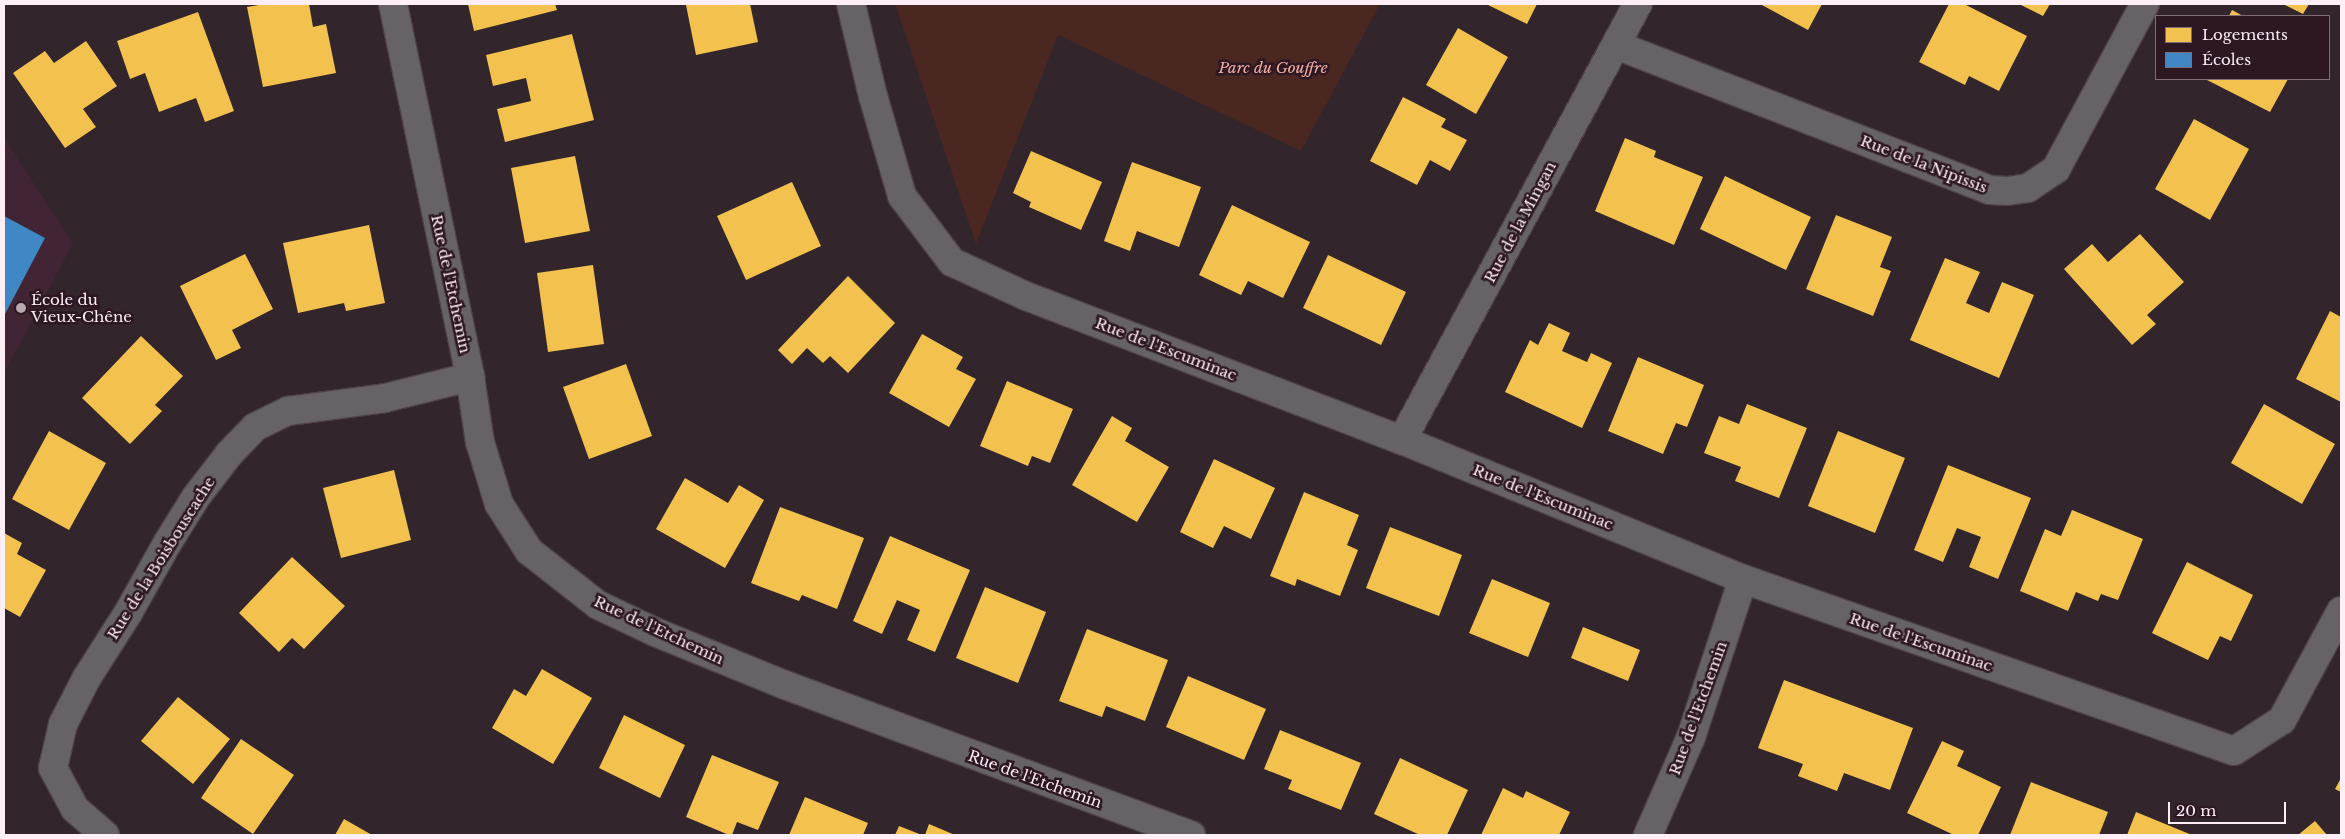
<!DOCTYPE html>
<html>
<head>
<meta charset="utf-8">
<style>
  body { margin:0 }
  #map { position:relative; width:2345px; height:839px; overflow:hidden; background:#32252c; font-family:"Libre Baskerville",serif }
  div>[style] { position:absolute }
  .built>* { inset:0; background:#412534 }
  .green>* { inset:0; background:#4b2721 }
  .homes>* { inset:0; background:#f2c14e }
  .schools>* { inset:0; background:#3f88c5 }
  .roads { filter:drop-shadow(1px 0 #4e4248) drop-shadow(-1px 0 #4e4248) drop-shadow(0 1px #4e4248) drop-shadow(0 -1px #4e4248) }
  .street>* { height:28px; margin:-14px; padding:0 14px; transform-origin:14px; border-radius:14px; background:#676266 }
  .dots>* { width:14px; height:14px; translate:-50% -50%; box-sizing:border-box; border:2px solid #2d1723; border-radius:50% }
  span { translate:-50% -50%; white-space:nowrap; text-align:center; line-height:1.15; -webkit-text-stroke:5px #2d1723; paint-order:stroke }
  .park-label { font-size:15px; color:#f6b0a2; font-style:italic }
  .street-label { font-size:15px; color:#feeef6 }
  .poi-label { font-size:15px; color:#feeef6 }
  .left { translate:0 -50%; text-align:left }
  .frame { position:absolute; inset:0; border:5px solid #feeef6; pointer-events:none }
  .legend { position:absolute; left:2155px; top:15px; width:175px; height:65px; box-sizing:border-box; background:#2d1723; border:1px solid #816d77; margin:0; padding:6px 9px; list-style:none; font-size:15px; color:#feeef6 }
  .legend li { display:flex; align-items:center; gap:10px; height:25px }
  .legend b { width:25px; border:1px solid #816d77 }
  .scale { position:absolute; left:2168px; top:802px; width:118px; height:22px; box-sizing:border-box; border:2px solid #feeef6; border-top:0; padding-left:6px; font-size:15px; line-height:18px; white-space:nowrap; color:#feeef6; -webkit-text-stroke:4px #2d1723; paint-order:stroke }
</style>
</head>
<body>
<div id="map">
  <div class="built">
    <i style="clip-path:polygon(4px 138px,73px 243px,4px 374px)"></i>
  </div>
  <div class="green">
    <i style="clip-path:polygon(895px 4px,1380px 4px,1301px 151px,1058px 35px,976px 244px)"></i>
  </div>
  <div class="homes">
    <i style="clip-path:polygon(265px 4px,309px 4px,313px 27px,326px 24px,336px 73px,263px 87px,247px 7px)"></i>
    <i style="clip-path:polygon(468px 4px,555px 4px,557px 10px,474px 31px)"></i>
    <i style="clip-path:polygon(694px 4px,750px 4px,758px 42px,696px 55px,686px 5px)"></i>
    <i style="clip-path:polygon(1486px 4px,1537px 4px,1527px 24px)"></i>
    <i style="clip-path:polygon(1760px 4px,1822px 4px,1808px 30px)"></i>
    <i style="clip-path:polygon(1949px 4px,1964px 4px,2027px 36px,1999px 91px,1969px 76px,1965px 85px,1919px 62px)"></i>
    <i style="clip-path:polygon(2019px 4px,2050px 4px,2043px 16px)"></i>
    <i style="clip-path:polygon(2283px 4px,2309px 4px,2303px 14px)"></i>
    <i style="clip-path:polygon(2232px 10px,2243px 16px,2229px 16px)"></i>
    <i style="clip-path:polygon(198px 12px,234px 111px,205px 122px,196px 98px,159px 112px,145px 73px,130px 79px,117px 41px)"></i>
    <i style="clip-path:polygon(1458px 28px,1508px 57px,1476px 114px,1426px 85px)"></i>
    <i style="clip-path:polygon(572px 34px,594px 120px,505px 142px,497px 109px,531px 101px,526px 78px,493px 86px,486px 55px)"></i>
    <i style="clip-path:polygon(86px 41px,117px 86px,83px 109px,96px 127px,65px 148px,13px 73px,45px 51px,54px 63px)"></i>
    <i style="clip-path:polygon(2205px 79px,2288px 79px,2270px 112px)"></i>
    <i style="clip-path:polygon(1403px 97px,1446px 119px,1441px 127px,1467px 140px,1450px 171px,1430px 160px,1417px 185px,1370px 161px)"></i>
    <i style="clip-path:polygon(2194px 119px,2249px 149px,2210px 220px,2155px 189px)"></i>
    <i style="clip-path:polygon(1625px 138px,1656px 151px,1654px 157px,1703px 177px,1674px 245px,1595px 211px)"></i>
    <i style="clip-path:polygon(1031px 151px,1102px 182px,1081px 230px,1029px 207px,1031px 202px,1013px 193px)"></i>
    <i style="clip-path:polygon(575px 156px,590px 231px,525px 243px,511px 168px)"></i>
    <i style="clip-path:polygon(1132px 162px,1201px 187px,1179px 247px,1137px 231px,1130px 251px,1104px 241px)"></i>
    <i style="clip-path:polygon(1725px 176px,1811px 217px,1786px 270px,1700px 229px)"></i>
    <i style="clip-path:polygon(792px 182px,821px 246px,746px 280px,717px 216px)"></i>
    <i style="clip-path:polygon(1232px 205px,1310px 242px,1283px 298px,1248px 281px,1241px 295px,1199px 275px)"></i>
    <i style="clip-path:polygon(1836px 215px,1892px 237px,1880px 267px,1891px 271px,1873px 316px,1806px 289px)"></i>
    <i style="clip-path:polygon(369px 225px,385px 303px,346px 311px,344px 303px,298px 313px,283px 243px)"></i>
    <i style="clip-path:polygon(2140px 234px,2184px 282px,2147px 315px,2156px 324px,2132px 345px,2064px 269px,2092px 244px,2108px 262px)"></i>
    <i style="clip-path:polygon(245px 254px,273px 309px,232px 330px,241px 348px,216px 360px,180px 286px)"></i>
    <i style="clip-path:polygon(1328px 255px,1406px 292px,1381px 345px,1303px 308px)"></i>
    <i style="clip-path:polygon(1945px 258px,1980px 272px,1966px 303px,1989px 313px,2002px 282px,2034px 295px,1999px 378px,1910px 340px)"></i>
    <i style="clip-path:polygon(593px 265px,604px 344px,548px 352px,537px 273px)"></i>
    <i style="clip-path:polygon(848px 276px,895px 323px,848px 373px,830px 356px,823px 363px,807px 348px,792px 364px,778px 350px)"></i>
    <i style="clip-path:polygon(2330px 311px,2341px 317px,2341px 402px,2296px 379px)"></i>
    <i style="clip-path:polygon(1549px 323px,1570px 333px,1562px 351px,1587px 362px,1591px 353px,1612px 363px,1582px 428px,1505px 392px,1530px 340px,1538px 345px)"></i>
    <i style="clip-path:polygon(922px 334px,963px 357px,956px 369px,976px 379px,949px 427px,889px 393px)"></i>
    <i style="clip-path:polygon(141px 336px,183px 376px,155px 405px,162px 411px,130px 444px,82px 398px)"></i>
    <i style="clip-path:polygon(1638px 357px,1704px 385px,1687px 427px,1676px 423px,1663px 454px,1608px 431px)"></i>
    <i style="clip-path:polygon(626px 364px,652px 436px,589px 459px,563px 387px)"></i>
    <i style="clip-path:polygon(1007px 381px,1073px 409px,1050px 463px,1032px 456px,1028px 466px,980px 446px)"></i>
    <i style="clip-path:polygon(1747px 404px,1807px 428px,1779px 498px,1735px 481px,1741px 467px,1704px 453px,1719px 416px,1739px 424px)"></i>
    <i style="clip-path:polygon(2264px 404px,2335px 444px,2302px 504px,2231px 463px)"></i>
    <i style="clip-path:polygon(1112px 416px,1132px 428px,1125px 441px,1169px 467px,1137px 522px,1072px 485px)"></i>
    <i style="clip-path:polygon(49px 431px,106px 463px,69px 530px,12px 499px)"></i>
    <i style="clip-path:polygon(1838px 431px,1905px 458px,1875px 533px,1808px 506px)"></i>
    <i style="clip-path:polygon(1214px 459px,1275px 488px,1251px 539px,1224px 526px,1213px 548px,1180px 532px)"></i>
    <i style="clip-path:polygon(1948px 465px,2031px 498px,1998px 579px,1969px 567px,1981px 537px,1957px 528px,1943px 562px,1914px 550px)"></i>
    <i style="clip-path:polygon(394px 470px,411px 540px,341px 558px,323px 488px)"></i>
    <i style="clip-path:polygon(685px 478px,728px 503px,739px 485px,764px 500px,725px 568px,656px 529px)"></i>
    <i style="clip-path:polygon(1304px 492px,1359px 515px,1347px 545px,1358px 550px,1340px 596px,1297px 579px,1295px 586px,1270px 576px)"></i>
    <i style="clip-path:polygon(780px 507px,864px 538px,837px 609px,802px 595px,799px 601px,751px 583px)"></i>
    <i style="clip-path:polygon(2072px 510px,2143px 539px,2118px 600px,2101px 594px,2098px 601px,2076px 592px,2068px 611px,2020px 591px,2045px 529px,2061px 536px)"></i>
    <i style="clip-path:polygon(1390px 527px,1462px 555px,1439px 616px,1366px 588px)"></i>
    <i style="clip-path:polygon(4px 533px,22px 543px,17px 554px,46px 570px,20px 617px,4px 608px)"></i>
    <i style="clip-path:polygon(890px 536px,970px 570px,935px 652px,907px 640px,920px 610px,897px 600px,882px 634px,853px 621px)"></i>
    <i style="clip-path:polygon(292px 557px,345px 606px,304px 649px,292px 638px,279px 652px,239px 613px)"></i>
    <i style="clip-path:polygon(2187px 562px,2253px 595px,2231px 641px,2220px 636px,2208px 660px,2152px 633px)"></i>
    <i style="clip-path:polygon(1492px 579px,1550px 603px,1528px 657px,1469px 633px)"></i>
    <i style="clip-path:polygon(985px 587px,1046px 612px,1018px 683px,956px 658px)"></i>
    <i style="clip-path:polygon(1583px 627px,1640px 650px,1628px 681px,1571px 658px)"></i>
    <i style="clip-path:polygon(1087px 629px,1168px 660px,1145px 721px,1106px 706px,1102px 717px,1059px 701px)"></i>
    <i style="clip-path:polygon(542px 669px,592px 698px,553px 764px,492px 728px,514px 689px,526px 696px)"></i>
    <i style="clip-path:polygon(1188px 676px,1266px 709px,1244px 760px,1166px 727px)"></i>
    <i style="clip-path:polygon(1784px 680px,1913px 728px,1890px 790px,1844px 773px,1837px 791px,1798px 776px,1803px 764px,1758px 748px)"></i>
    <i style="clip-path:polygon(178px 697px,230px 739px,193px 784px,141px 741px)"></i>
    <i style="clip-path:polygon(624px 715px,685px 745px,660px 798px,599px 768px)"></i>
    <i style="clip-path:polygon(1280px 730px,1361px 763px,1341px 810px,1288px 789px,1292px 780px,1264px 769px)"></i>
    <i style="clip-path:polygon(241px 739px,294px 775px,253px 834px,201px 798px)"></i>
    <i style="clip-path:polygon(1942px 741px,1964px 751px,1957px 766px,2001px 787px,1978px 835px,1954px 835px,1907px 813px)"></i>
    <i style="clip-path:polygon(712px 755px,779px 782px,758px 830px,737px 822px,732px 835px,729px 835px,686px 817px)"></i>
    <i style="clip-path:polygon(1400px 758px,1468px 790px,1447px 835px,1420px 835px,1374px 814px)"></i>
    <i style="clip-path:polygon(2341px 778px,2341px 792px,2335px 789px)"></i>
    <i style="clip-path:polygon(2031px 782px,2108px 812px,2099px 835px,2010px 835px)"></i>
    <i style="clip-path:polygon(1503px 788px,1523px 798px,1526px 791px,1570px 812px,1559px 835px,1481px 835px)"></i>
    <i style="clip-path:polygon(805px 797px,868px 823px,863px 835px,789px 835px)"></i>
    <i style="clip-path:polygon(2136px 812px,2192px 835px,2127px 835px)"></i>
    <i style="clip-path:polygon(344px 819px,372px 835px,335px 835px)"></i>
    <i style="clip-path:polygon(2315px 821px,2327px 835px,2298px 835px)"></i>
    <i style="clip-path:polygon(929px 824px,955px 835px,925px 835px)"></i>
    <i style="clip-path:polygon(899px 826px,922px 835px,895px 835px)"></i>
  </div>
  <div class="schools">
    <i style="clip-path:polygon(4px 216px,45px 238px,4px 316px)"></i>
  </div>
  <div class="roads">
    <div class="street">
      <i style="left:393px;top:4px;width:381px;rotate:78.3deg"></i>
      <i style="left:470px;top:377px;width:66px;rotate:81.3deg"></i>
      <i style="left:480px;top:442px;width:65px;rotate:73deg"></i>
      <i style="left:499px;top:504px;width:56px;rotate:57.4deg"></i>
      <i style="left:529px;top:551px;width:88px;rotate:38deg"></i>
      <i style="left:598px;top:605px;width:63px;rotate:25.3deg"></i>
      <i style="left:655px;top:632px;width:140px;rotate:22.2deg"></i>
      <i style="left:785px;top:685px;width:433px;rotate:20.3deg"></i>
      <i style="left:851px;top:4px;width:95px;rotate:76.6deg"></i>
      <i style="left:873px;top:96px;width:104px;rotate:73.8deg"></i>
      <i style="left:902px;top:196px;width:83px;rotate:52.9deg"></i>
      <i style="left:952px;top:262px;width:81px;rotate:24.7deg"></i>
      <i style="left:1026px;top:296px;width:403px;rotate:21deg"></i>
      <i style="left:1402px;top:440px;width:368px;rotate:22.2deg"></i>
      <i style="left:1743px;top:579px;width:520px;rotate:19.31deg"></i>
      <i style="left:2234px;top:751px;width:57px;rotate:-32.9deg"></i>
      <i style="left:2282px;top:720px;width:124px;rotate:-61.6deg"></i>
      <i style="left:1616px;top:45px;width:400px;rotate:21.2deg"></i>
      <i style="left:1989px;top:190px;width:18px;rotate:3deg"></i>
      <i style="left:2007px;top:191px;width:21px;rotate:-8deg"></i>
      <i style="left:2028px;top:188px;width:34px;rotate:-34deg"></i>
      <i style="left:2056px;top:169px;width:187px;rotate:-61.7deg"></i>
      <i style="left:1402px;top:440px;width:496px;rotate:-61.6deg"></i>
      <i style="left:105px;top:835px;width:40px;rotate:-139deg"></i>
      <i style="left:75px;top:809px;width:47px;rotate:-118.2deg"></i>
      <i style="left:53px;top:768px;width:45px;rotate:-77.2deg"></i>
      <i style="left:63px;top:724px;width:51px;rotate:-62.9deg"></i>
      <i style="left:86px;top:679px;width:78px;rotate:-57.5deg"></i>
      <i style="left:128px;top:613px;width:81px;rotate:-60.6deg"></i>
      <i style="left:168px;top:542px;width:53px;rotate:-58.1deg"></i>
      <i style="left:196px;top:497px;width:54px;rotate:-52.5deg"></i>
      <i style="left:229px;top:454px;width:37px;rotate:-46deg"></i>
      <i style="left:255px;top:427px;width:37px;rotate:-26deg"></i>
      <i style="left:288px;top:411px;width:98px;rotate:-7.6deg"></i>
      <i style="left:385px;top:398px;width:88px;rotate:-13.9deg"></i>
      <i style="left:1648px;top:835px;width:107px;rotate:-66.3deg"></i>
      <i style="left:1691px;top:737px;width:166px;rotate:-71.8deg"></i>
    </div>
  </div>
  <div class="dots">
    <i style="left:21px;top:308px;background:#b7a8af"></i>
  </div>
  <div class="park-label">
    <span style="left:1273px;top:68px">Parc du Gouffre</span>
  </div>
  <div class="street-label">
    <span style="left:1924px;top:164px;rotate:21deg">Rue de la Nipissis</span>
    <span style="left:1520px;top:222px;rotate:-62deg">Rue de la Mingan</span>
    <span style="left:451px;top:284px;rotate:78deg">Rue de l'Etchemin</span>
    <span style="left:1166px;top:349px;rotate:21deg">Rue de l'Escuminac</span>
    <span style="left:1543px;top:497px;rotate:22deg">Rue de l'Escuminac</span>
    <span style="left:161px;top:558px;rotate:-58deg">Rue de la Boisbouscache</span>
    <span style="left:659px;top:630px;rotate:25deg">Rue de l'Etchemin</span>
    <span style="left:1921px;top:642px;rotate:19deg">Rue de l'Escuminac</span>
    <span style="left:1698px;top:708px;rotate:-70deg">Rue de l'Etchemin</span>
    <span style="left:1035px;top:779px;rotate:20deg">Rue de l'Etchemin</span>
  </div>
  <div class="poi-label">
    <span class="left" style="left:31px;top:308px">École du<br>Vieux-Chêne</span>
  </div>
  <div class="frame"></div>
  <ul class="legend">
  <li><b style="height:14px;background:#f2c14e"></b>Logements</li>
  <li><b style="height:14px;background:#3f88c5"></b>Écoles</li>
  </ul>
  <div class="scale">20 m</div>
</div>
</body>
</html>
